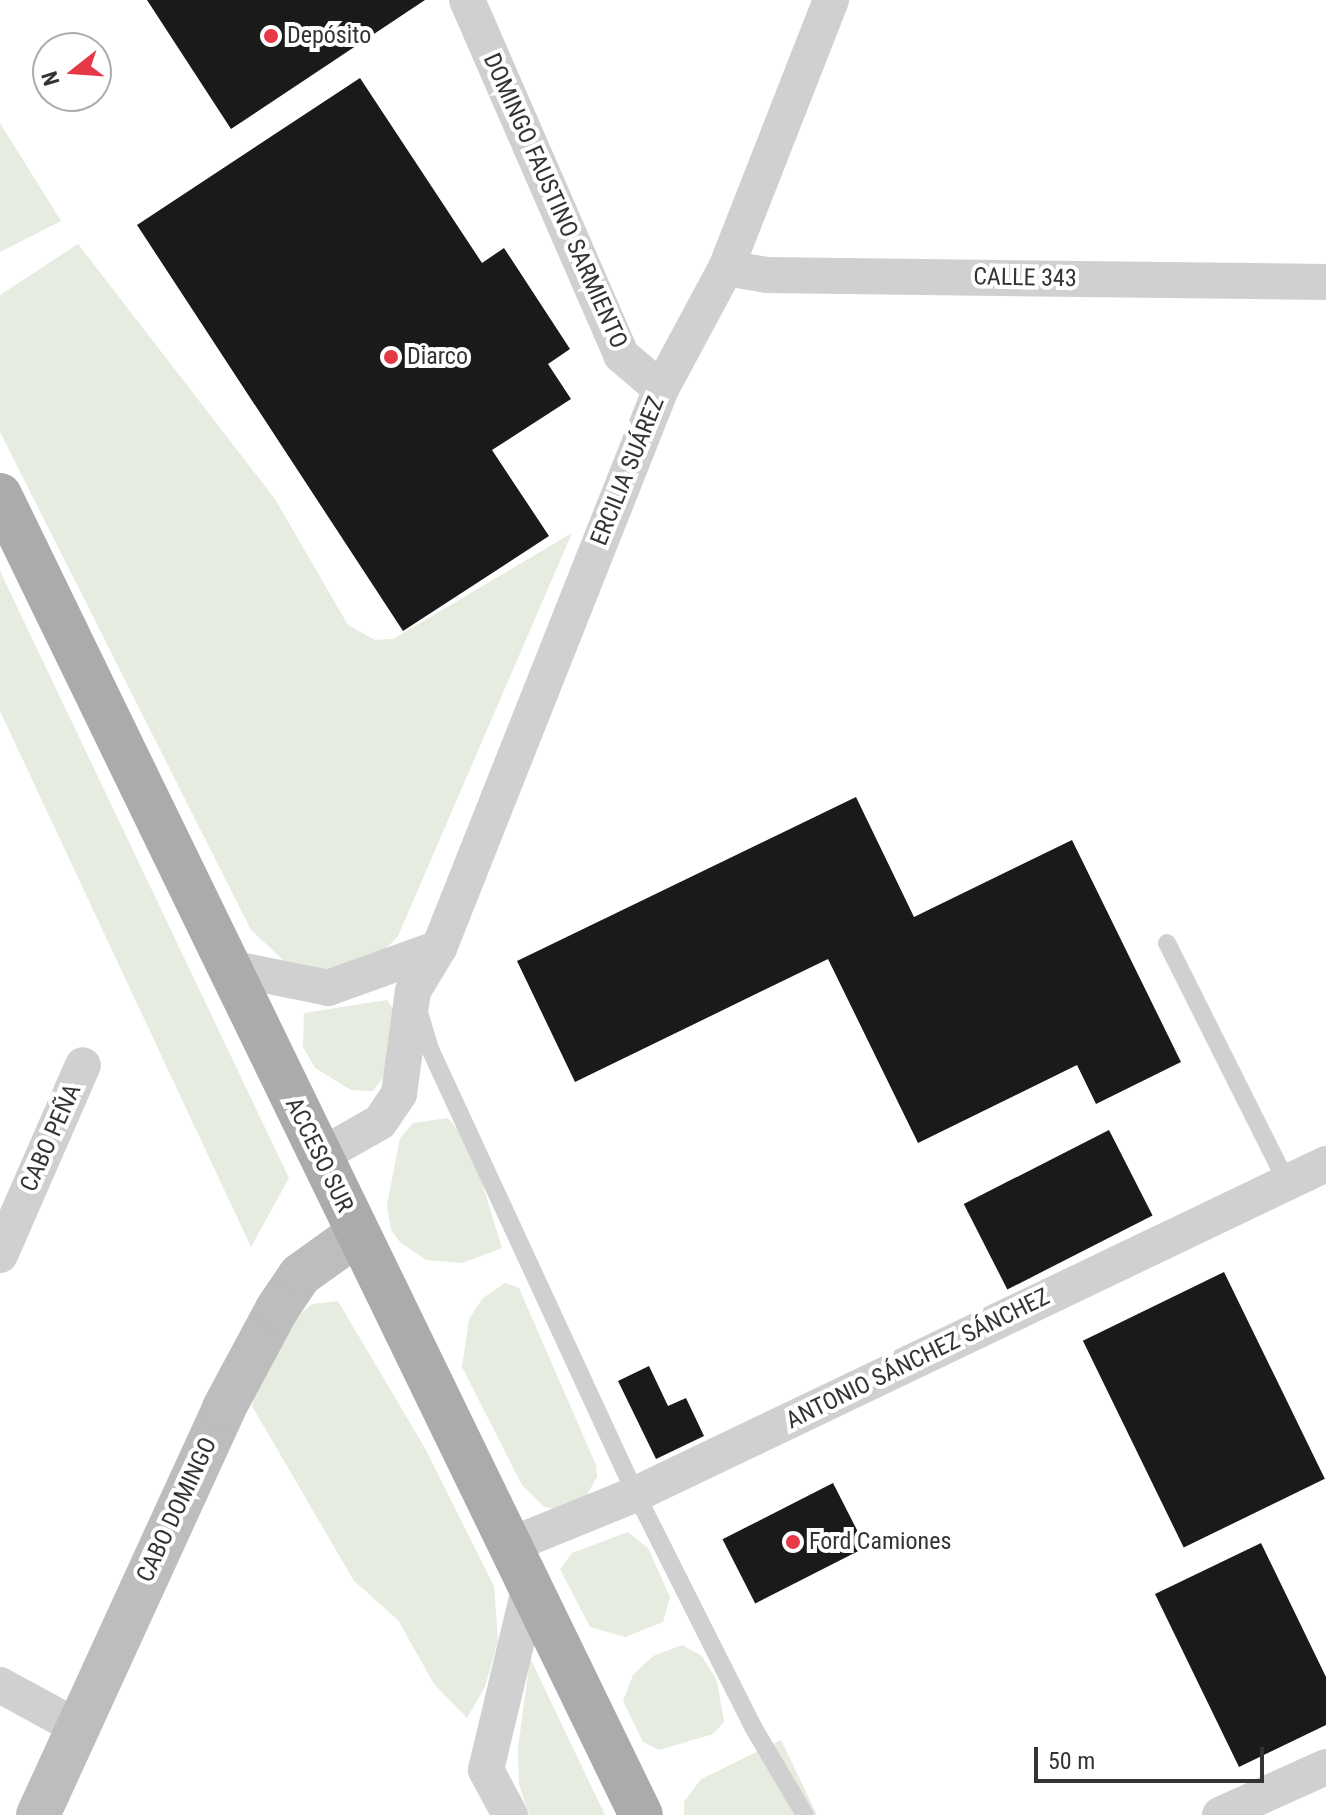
<!DOCTYPE html>
<meta charset="utf-8">
<style>
body{margin:0}
#map{position:relative;width:1326px;height:1815px;overflow:hidden;background:#fff;font-family:"Roboto Condensed",sans-serif}
div>[style]{position:absolute}
.green>*{inset:0;background:#e6ecdf}
.building>*{inset:0;background:#1a1a1a;transform-origin:0 0}
.lane>*{height:18px;margin:-9px;padding:0 9px;transform-origin:9px;border-radius:9px;background:#d0d0d0}
.street>*{height:36px;margin:-18px;padding:0 18px;transform-origin:18px;border-radius:18px;background:#d0d0d0}
.secondary>*{height:44px;margin:-22px;padding:0 22px;transform-origin:22px;border-radius:22px;background:#bdbdbd}
.primary>*{height:44px;margin:-22px;padding:0 22px;transform-origin:22px;border-radius:22px;background:#ababab}
.dots>*{width:22px;height:22px;translate:-50% -50%;box-sizing:border-box;border:4px solid #fff;border-radius:50%}
span{translate:-50% -50%;white-space:nowrap;text-align:center;line-height:1.15;-webkit-text-stroke:8px #fff;paint-order:stroke}
.poi-label{font-size:24px;color:#333}
.left{translate:0 -50%;text-align:left}
.street-label{font-size:24px;color:#333}
.north{position:absolute;left:32px;top:32px;width:80px;height:80px;box-sizing:border-box;background:#fff;border:2px solid #adadad;border-radius:50%;rotate:253deg;font-size:22px;font-weight:700;line-height:32px;text-align:center;color:#333}
.north::after{content:'';display:block;margin:auto;width:28px;height:36px;background:#e63946;clip-path:polygon(50% 0,100% 100%,50% 72%,0 100%)}
.scale{position:absolute;left:1034px;top:1747px;width:230px;height:36px;box-sizing:border-box;border:4px solid #333;border-top:0;padding-left:10px;font-size:24px;line-height:28px;white-space:nowrap;color:#333;-webkit-text-stroke:6px #fff;paint-order:stroke}
</style>
<div id="map">
<div class="green">
<div style="clip-path:polygon(0 123px,61px 221px,0 252px)"></div>
<div style="clip-path:polygon(78px 244px,275px 499px,348px 625px,375px 640px,393px 639px,572px 533px,398px 936px,375px 960px,323px 970px,283px 960px,251px 930px,0 432px,0 295px)"></div>
<div style="clip-path:polygon(0 571px,289px 1178px,251px 1247px,0 711px)"></div>
<div style="clip-path:polygon(387px 1000px,399px 1017px,384px 1076px,373px 1091px,351px 1090px,315px 1068px,303px 1047px,304px 1013px)"></div>
<div style="clip-path:polygon(448px 1118px,471px 1147px,502px 1248px,462px 1263px,426px 1260px,400px 1242px,391px 1230px,387px 1205px,400px 1138px,413px 1123px)"></div>
<div style="clip-path:polygon(505px 1283px,519px 1288px,596px 1465px,597px 1477px,584px 1500px,558px 1509px,544px 1507px,522px 1485px,462px 1367px,469px 1319px,483px 1298px)"></div>
<div style="clip-path:polygon(338px 1301px,426px 1450px,494px 1586px,498px 1641px,485px 1687px,467px 1718px,434px 1684px,398px 1620px,354px 1581px,252px 1406px,259px 1377px,291px 1321px,312px 1304px)"></div>
<div style="clip-path:polygon(628px 1532px,648px 1548px,670px 1597px,663px 1622px,625px 1637px,590px 1627px,560px 1569px,572px 1553px)"></div>
<div style="clip-path:polygon(682px 1645px,702px 1656px,717px 1681px,724px 1722px,713px 1734px,659px 1750px,643px 1742px,623px 1701px,633px 1675px,653px 1656px)"></div>
<div style="clip-path:polygon(530px 1658px,605px 1815px,529px 1815px,519px 1784px,518px 1749px)"></div>
<div style="clip-path:polygon(781px 1740px,817px 1815px,684px 1815px,684px 1802px,701px 1779px)"></div>
</div>
<div class="building">
<div style="clip-path:polygon(147px 0,425px 0,231px 129px)"></div>
<div style="clip-path:polygon(360px 78px,482px 263px,504px 248px,570px 349px,548px 364px,571px 399px,492px 450px,549px 536px,403px 631px,137px 225px)"></div>
<div style="clip-path:polygon(856px 797px,914px 917px,1072px 840px,1181px 1062px,1096px 1104px,1077px 1065px,918px 1143px,828px 959px,575px 1082px,517px 961px)"></div>
<div style="left:1109px;top:1130px;width:96px;height:163px;rotate:63deg"></div>
<div style="left:1224px;top:1272px;width:230px;height:157px;rotate:64deg"></div>
<div style="clip-path:polygon(649px 1366px,668px 1406px,686px 1398px,704px 1436px,656px 1459px,618px 1381px)"></div>
<div style="left:833px;top:1483px;width:72px;height:124px;rotate:63deg"></div>
<div style="clip-path:polygon(1261px 1543px,1326px 1677px,1326px 1725px,1239px 1767px,1155px 1594px)"></div>
</div>
<div class="lane">
<div style="left:1167px;top:943px;width:268px;rotate:63.4deg"></div>
<div style="left:418px;top:1009px;width:42px;rotate:73.3deg"></div>
<div style="left:430px;top:1049px;width:490px;rotate:65.2deg"></div>
<div style="left:636px;top:1494px;width:261px;rotate:63.3deg"></div>
<div style="left:753px;top:1727px;width:102px;rotate:59.4deg"></div>
</div>
<div class="street">
<div style="left:467px;top:0;width:387px;rotate:66.5deg"></div>
<div style="left:621px;top:355px;width:52px;rotate:40.4deg"></div>
<div style="left:726px;top:268px;width:42px;rotate:9.7deg"></div>
<div style="left:767px;top:275px;width:559px;rotate:0.72deg"></div>
<div style="left:230px;top:968px;width:100px;rotate:11.5deg"></div>
<div style="left:328px;top:988px;width:118px;rotate:-19.8deg"></div>
<div style="left:320px;top:1156px;width:69px;rotate:-29.5deg"></div>
<div style="left:380px;top:1122px;width:34px;rotate:-56deg"></div>
<div style="left:399px;top:1094px;width:104px;rotate:-82.3deg"></div>
<div style="left:413px;top:991px;width:50px;rotate:-58.8deg"></div>
<div style="left:439px;top:948px;width:601px;rotate:-68.34deg"></div>
<div style="left:661px;top:389px;width:137px;rotate:-61.8deg"></div>
<div style="left:726px;top:268px;width:288px;rotate:-68.6deg"></div>
<div style="left:0;top:1255px;width:207px;rotate:-66.4deg"></div>
<div style="left:508px;top:1546px;width:138px;rotate:-22.1deg"></div>
<div style="left:636px;top:1494px;width:765px;rotate:-25.56deg"></div>
<div style="left:0;top:1685px;width:88px;rotate:28.6deg"></div>
<div style="left:510px;top:1815px;width:51px;rotate:-118.1deg"></div>
<div style="left:486px;top:1770px;width:186px;rotate:-76.6deg"></div>
<div style="left:1220px;top:1815px;width:116px;rotate:-24.4deg"></div>
</div>
<div class="secondary">
<div style="left:38px;top:1815px;width:447px;rotate:-65.4deg"></div>
<div style="left:224px;top:1408px;width:112px;rotate:-61.8deg"></div>
<div style="left:277px;top:1309px;width:41px;rotate:-55.9deg"></div>
<div style="left:300px;top:1275px;width:70px;rotate:-35.7deg"></div>
</div>
<div class="primary">
<div style="left:0;top:495px;width:1467px;rotate:64.1deg"></div>
</div>
<div class="dots">
<div style="left:271px;top:36px;background:#e63946"></div>
<div style="left:391px;top:357px;background:#e63946"></div>
<div style="left:793px;top:1542px;background:#e63946"></div>
</div>
<div class="poi-label">
<span class="left" style="left:287px;top:36px">Depósito</span>
<span class="left" style="left:407px;top:357px">Diarco</span>
<span class="left" style="left:809px;top:1542px">Ford Camiones</span>
</div>
<div class="street-label">
<span style="left:555px;top:201px;rotate:66deg">DOMINGO FAUSTINO SARMIENTO</span>
<span style="left:1025px;top:278px;rotate:1deg">CALLE 343</span>
<span style="left:628px;top:471px;rotate:-68deg">ERCILIA SUÁREZ</span>
<span style="left:51px;top:1138px;rotate:-66deg">CABO PEÑA</span>
<span style="left:319px;top:1155px;rotate:64deg">ACCESO SUR</span>
<span style="left:918px;top:1359px;rotate:-26deg">ANTONIO SÁNCHEZ SÁNCHEZ</span>
<span style="left:177px;top:1510px;rotate:-65deg">CABO DOMINGO</span>
</div>
<div class="north">N</div>
<div class="scale">50 m</div>
</div>
